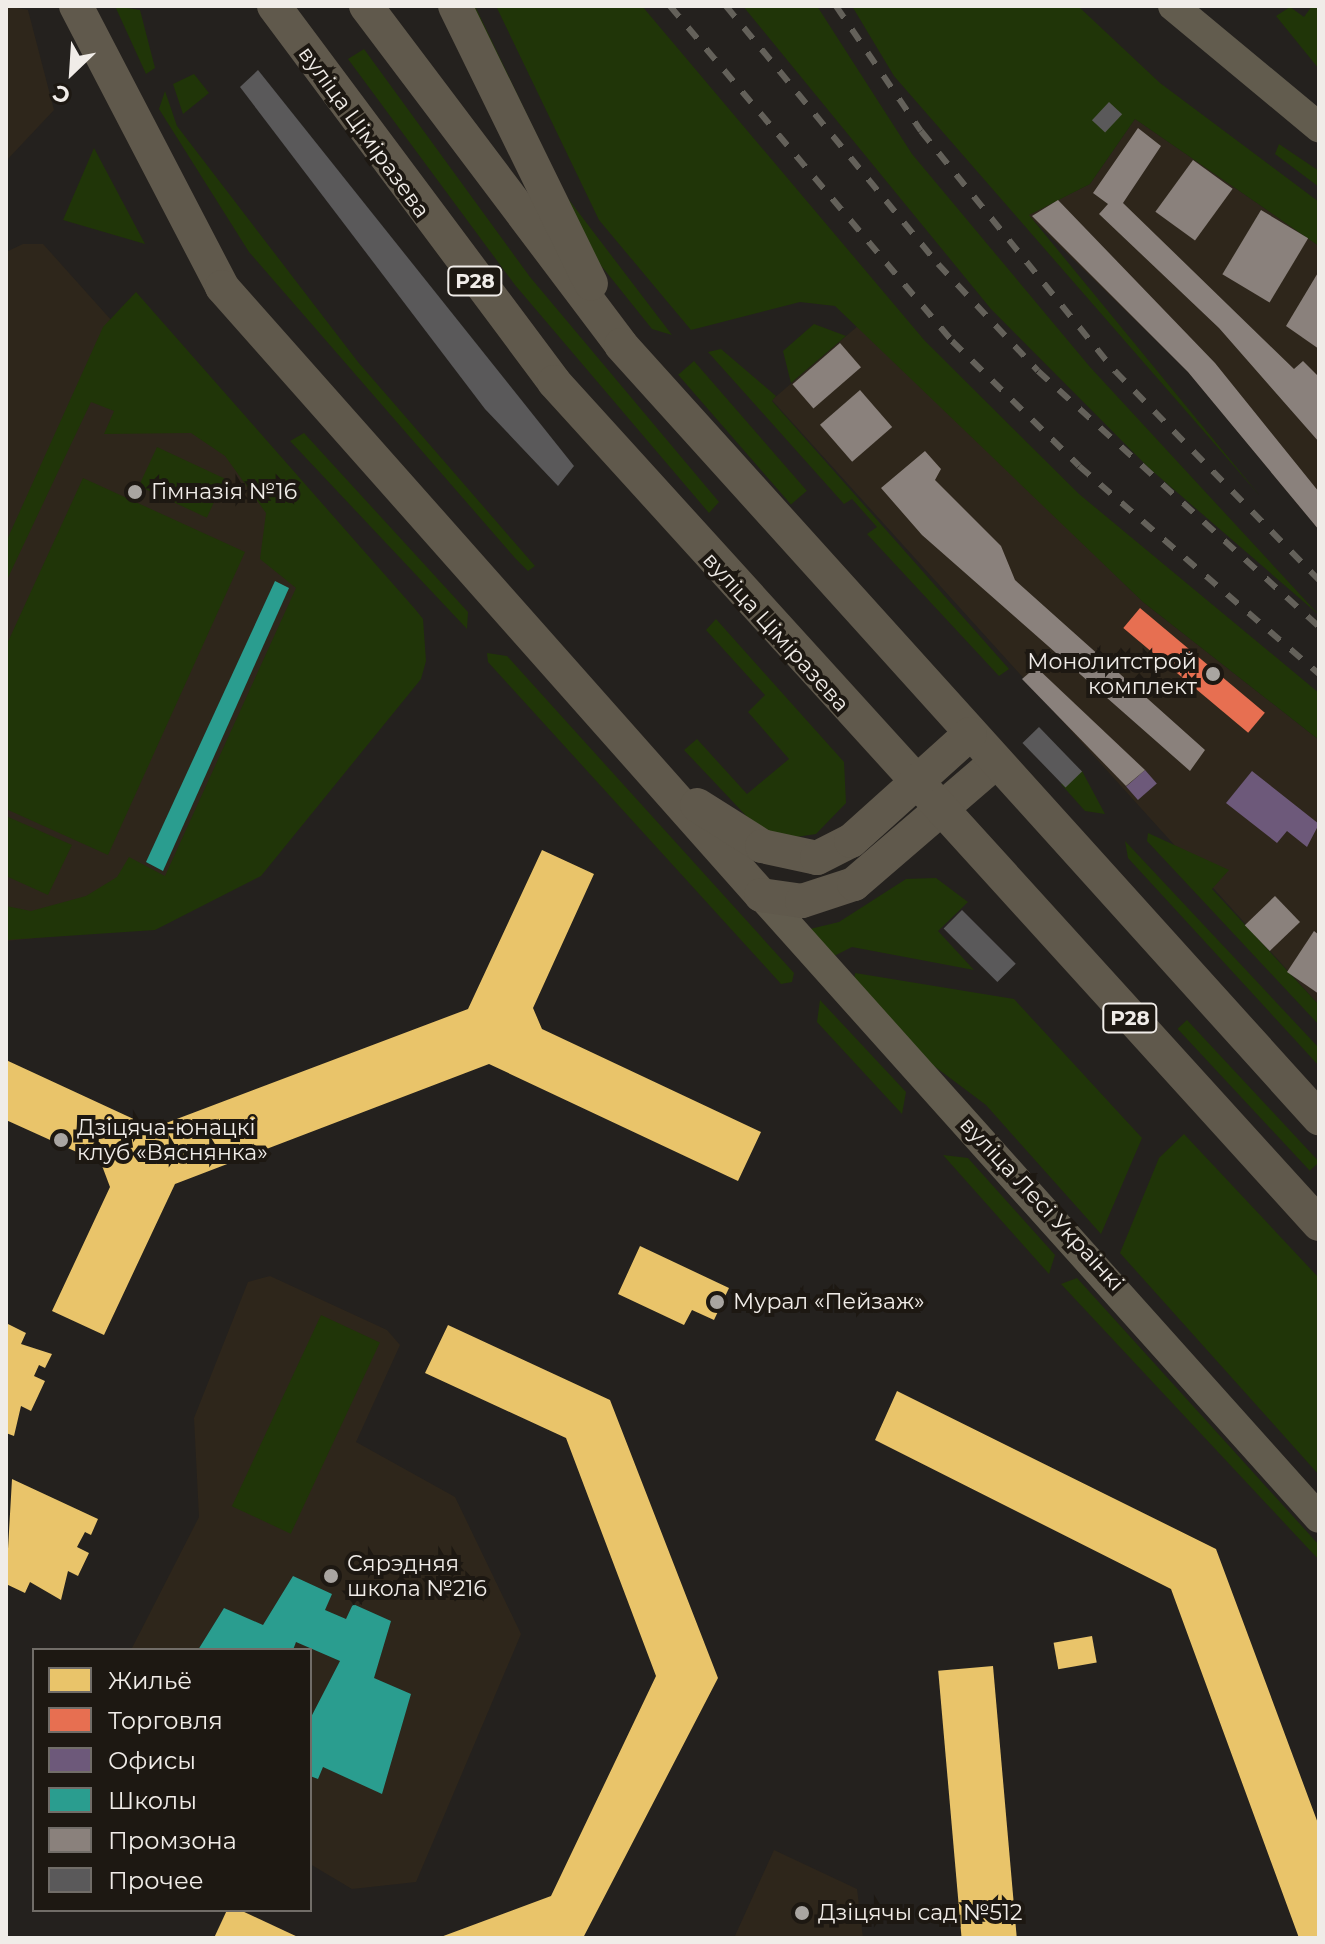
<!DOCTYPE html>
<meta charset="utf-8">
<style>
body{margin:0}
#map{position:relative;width:1325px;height:1944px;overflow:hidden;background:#24211e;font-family:Montserrat,sans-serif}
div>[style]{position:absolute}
.built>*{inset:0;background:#2e261b}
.green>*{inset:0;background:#203508;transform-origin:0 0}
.homes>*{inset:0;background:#e9c46a;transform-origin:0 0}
.shops>*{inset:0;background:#e76f51;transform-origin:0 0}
.offices>*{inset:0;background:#6d597a;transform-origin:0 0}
.schools>*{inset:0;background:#2a9d8f}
.industry>*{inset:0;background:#8a817c;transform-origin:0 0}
.building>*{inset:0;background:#5a595a;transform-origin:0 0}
.secondary>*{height:30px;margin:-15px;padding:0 15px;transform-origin:15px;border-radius:15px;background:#625c4e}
.primary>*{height:34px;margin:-17px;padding:0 17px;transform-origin:17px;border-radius:17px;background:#60594c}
.rail>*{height:6px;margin-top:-3px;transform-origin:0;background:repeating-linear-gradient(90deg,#64615a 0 14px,transparent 0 28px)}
.dots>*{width:22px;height:22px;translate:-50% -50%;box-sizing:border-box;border:4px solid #1d1812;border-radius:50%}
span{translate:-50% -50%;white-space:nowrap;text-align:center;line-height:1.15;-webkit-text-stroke:8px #1d1812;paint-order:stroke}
.shield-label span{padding:2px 6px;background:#1d1812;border:2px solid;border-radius:6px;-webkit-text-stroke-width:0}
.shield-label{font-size:20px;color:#f0ece8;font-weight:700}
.street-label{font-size:22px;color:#f0ece8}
.poi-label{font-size:22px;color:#f0ece8}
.left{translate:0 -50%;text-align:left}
.right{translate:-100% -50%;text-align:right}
.frame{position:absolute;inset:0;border:8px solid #f0ece8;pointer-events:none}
.legend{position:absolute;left:32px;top:1648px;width:280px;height:264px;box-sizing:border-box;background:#1d1812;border:2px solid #716d68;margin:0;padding:10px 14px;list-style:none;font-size:24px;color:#f0ece8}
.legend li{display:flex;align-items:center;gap:16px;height:40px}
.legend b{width:40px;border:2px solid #716d68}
.north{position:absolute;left:32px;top:32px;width:80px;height:80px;-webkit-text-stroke:6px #1d1812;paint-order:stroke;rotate:205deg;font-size:22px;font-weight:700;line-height:32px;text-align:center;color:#f0ece8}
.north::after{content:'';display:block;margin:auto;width:28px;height:36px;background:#f0ece8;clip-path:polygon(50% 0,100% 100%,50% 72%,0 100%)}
</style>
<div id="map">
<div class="built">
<div style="clip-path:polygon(6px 6px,28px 10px,54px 110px,6px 161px)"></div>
<div style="clip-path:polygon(1135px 119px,1319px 246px,1319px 530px,1188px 372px,1028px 215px,1090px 184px)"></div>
<div style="clip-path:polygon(23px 244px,43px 244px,423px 668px,156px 926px,6px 941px,6px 252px)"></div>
<div style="clip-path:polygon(859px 325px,1143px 602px,1319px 740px,1319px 1005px,772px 400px)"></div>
<div style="clip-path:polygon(270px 1276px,387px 1330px,400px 1345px,356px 1442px,455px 1497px,521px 1634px,416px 1882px,352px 1889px,310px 1864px,310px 1650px,131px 1650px,199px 1517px,194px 1418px,248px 1282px)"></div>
<div style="clip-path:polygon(774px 1850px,857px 1889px,863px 1938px,734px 1938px)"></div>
</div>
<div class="green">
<div style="clip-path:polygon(115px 6px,140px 10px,155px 68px,146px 74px)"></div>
<div style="clip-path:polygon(467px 6px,475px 6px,566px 196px,672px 335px,652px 329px,587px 248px)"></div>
<div style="clip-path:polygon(496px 6px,642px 6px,925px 341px,1079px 494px,1319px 693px,1319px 740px,1143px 602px,835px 306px,800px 302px,691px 330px,599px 220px)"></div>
<div style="clip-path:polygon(743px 6px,817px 6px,912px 154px,1090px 367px,1319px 615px,1149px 468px,991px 309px)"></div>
<div style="clip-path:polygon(852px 6px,1078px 6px,1160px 83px,1319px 202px,1319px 246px,1135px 119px,1090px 184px,1029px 215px,1260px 496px,894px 76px)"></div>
<div style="clip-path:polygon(1312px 6px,1319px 6px,1319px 69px,1276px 16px,1290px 7px,1304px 17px)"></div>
<div style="clip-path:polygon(364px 49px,530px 277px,719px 502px,709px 513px,515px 285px,348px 59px)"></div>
<div style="clip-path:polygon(194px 74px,209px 93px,183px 114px,173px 84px)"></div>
<div style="clip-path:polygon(165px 91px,177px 126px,358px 362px,535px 566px,528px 571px,515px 558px,249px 252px,159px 109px)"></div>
<div style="clip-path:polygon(1279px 144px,1319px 171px,1319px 187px,1275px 154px)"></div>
<div style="clip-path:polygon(94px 148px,145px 244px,63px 220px)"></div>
<div style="clip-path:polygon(136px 292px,415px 609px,423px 619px,426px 661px,421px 679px,261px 876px,155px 930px,6px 940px,6px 906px,31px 911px,86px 896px,117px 877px,129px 857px,165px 876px,296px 588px,260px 559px,266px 513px,225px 456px,191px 433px,104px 434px,114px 411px,91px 402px,6px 582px,6px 542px,103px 327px)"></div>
<div style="clip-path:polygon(814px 324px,846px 336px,791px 383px,783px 351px)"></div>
<div style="clip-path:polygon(721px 349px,776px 396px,772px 401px,1009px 669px,999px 676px,867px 534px,877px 527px,852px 499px,844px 504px,708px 352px)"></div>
<div style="left:694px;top:361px;width:172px;height:21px;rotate:49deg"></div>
<div style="clip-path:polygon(304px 433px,468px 612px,467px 629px,290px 441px)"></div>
<div style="left:157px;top:447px;width:75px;height:43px;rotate:25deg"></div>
<div style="clip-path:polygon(83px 478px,245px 552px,108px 855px,6px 809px,6px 646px)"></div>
<div style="clip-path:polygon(716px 619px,844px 762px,846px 803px,816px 834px,783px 839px,752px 822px,684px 750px,697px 739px,747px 794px,789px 759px,748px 712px,765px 695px,706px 630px)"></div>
<div style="clip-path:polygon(487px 653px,507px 656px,794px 973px,792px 982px,781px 984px,488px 662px)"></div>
<div style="clip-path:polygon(1082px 771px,1105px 814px,1085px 811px,1061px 784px)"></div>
<div style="clip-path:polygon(6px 816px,72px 845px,48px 895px,6px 876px)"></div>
<div style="clip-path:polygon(1148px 833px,1229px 870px,1212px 889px,1319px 1005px,1319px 1025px,1147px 841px)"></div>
<div style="clip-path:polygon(1125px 841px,1319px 1048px,1319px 1066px,1128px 858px)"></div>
<div style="clip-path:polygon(936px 878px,968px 902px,938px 931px,974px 970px,852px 947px,832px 957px,806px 930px,839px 922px,906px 879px)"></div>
<div style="clip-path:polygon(855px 973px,1014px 999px,1142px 1138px,1101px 1234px,986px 1105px,934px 1066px,854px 983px)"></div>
<div style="clip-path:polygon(820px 1000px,906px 1092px,902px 1114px,817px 1022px)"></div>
<div style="left:1187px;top:1020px;width:194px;height:13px;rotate:47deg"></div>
<div style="clip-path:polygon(1184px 1134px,1319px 1278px,1319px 1475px,1120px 1253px,1159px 1158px)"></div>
<div style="clip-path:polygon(943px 1155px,968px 1158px,1055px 1255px,1049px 1274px)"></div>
<div style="clip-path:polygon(1077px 1278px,1319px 1545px,1319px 1560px,1061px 1284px)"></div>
<div style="left:321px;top:1315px;width:65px;height:211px;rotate:25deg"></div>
</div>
<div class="homes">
<div style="clip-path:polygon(542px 850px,594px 874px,533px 1008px,542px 1029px,761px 1132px,738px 1181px,489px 1064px,175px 1184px,104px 1335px,52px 1311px,110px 1187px,101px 1163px,6px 1120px,6px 1060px,153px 1128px,468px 1009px)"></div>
<div style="clip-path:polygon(640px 1246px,729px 1288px,714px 1320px,692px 1310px,684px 1325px,618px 1294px)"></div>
<div style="clip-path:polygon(6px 1323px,26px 1333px,21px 1344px,52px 1354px,45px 1368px,39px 1365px,34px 1376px,45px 1381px,31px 1411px,21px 1406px,14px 1436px,6px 1433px)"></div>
<div style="clip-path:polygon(448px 1325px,610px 1400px,718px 1678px,583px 1938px,438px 1938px,551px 1896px,656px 1676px,566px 1438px,425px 1373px)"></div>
<div style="clip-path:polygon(897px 1391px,1216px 1549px,1319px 1826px,1319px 1938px,1299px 1938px,1171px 1589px,875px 1440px)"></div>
<div style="clip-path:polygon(12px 1479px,98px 1519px,91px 1535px,85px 1532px,77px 1547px,89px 1553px,78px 1576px,68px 1571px,61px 1600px,30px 1582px,25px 1593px,6px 1584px)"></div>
<div style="left:1092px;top:1636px;width:27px;height:39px;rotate:80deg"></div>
<div style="left:993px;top:1666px;width:273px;height:55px;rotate:85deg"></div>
<div style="clip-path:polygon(227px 1910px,240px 1910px,300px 1938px,214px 1938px)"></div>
</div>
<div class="shops">
<div style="left:1140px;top:608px;width:163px;height:26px;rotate:40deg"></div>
</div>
<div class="offices">
<div style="left:1145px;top:770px;width:18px;height:25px;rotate:49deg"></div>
<div style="clip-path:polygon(1252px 771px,1319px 824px,1307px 847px,1287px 831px,1277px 843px,1226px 803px)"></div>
</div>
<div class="schools">
<div style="clip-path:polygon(275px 581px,289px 588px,163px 871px,146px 862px)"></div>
<div style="clip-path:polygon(293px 1576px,332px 1594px,325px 1610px,346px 1619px,353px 1604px,391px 1621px,374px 1678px,411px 1694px,382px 1794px,323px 1767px,318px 1779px,310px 1776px,310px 1719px,340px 1661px,296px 1642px,293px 1650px,198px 1650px,224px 1608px,263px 1625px)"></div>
</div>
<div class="industry">
<div style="clip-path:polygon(1138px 128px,1161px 146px,1123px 203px,1294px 369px,1303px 361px,1319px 377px,1319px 442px,1219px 328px,1099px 214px,1108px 204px,1093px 193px)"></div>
<div style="left:1193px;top:160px;width:49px;height:64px;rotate:36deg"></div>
<div style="clip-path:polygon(1058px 200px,1215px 363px,1319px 492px,1319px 530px,1188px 372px,1032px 216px)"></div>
<div style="left:1261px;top:210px;width:55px;height:75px;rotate:31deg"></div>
<div style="clip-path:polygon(1319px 271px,1319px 349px,1286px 326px)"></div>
<div style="left:840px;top:343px;width:32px;height:63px;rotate:49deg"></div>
<div style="left:860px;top:390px;width:49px;height:53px;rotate:49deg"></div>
<div style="clip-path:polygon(925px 451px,941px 469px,935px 480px,1001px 546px,1015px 580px,1205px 750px,1190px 771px,922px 535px,881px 488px)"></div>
<div style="clip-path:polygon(1036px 667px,1145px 770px,1126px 786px,1022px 679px)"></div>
<div style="left:1275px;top:896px;width:36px;height:42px;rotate:46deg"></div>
<div style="clip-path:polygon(1314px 931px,1319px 935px,1319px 994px,1287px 972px)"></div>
</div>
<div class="building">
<div style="clip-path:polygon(258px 70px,574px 466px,558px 486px,485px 409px,240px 87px)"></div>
<div style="left:1109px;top:102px;width:18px;height:25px;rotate:43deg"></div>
<div style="left:1039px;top:727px;width:62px;height:23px;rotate:46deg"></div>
<div style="left:962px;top:910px;width:76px;height:26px;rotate:45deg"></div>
</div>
<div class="secondary">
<div style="left:1173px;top:6px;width:190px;rotate:39.7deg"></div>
<div style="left:761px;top:895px;width:836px;rotate:48.15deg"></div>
</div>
<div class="primary">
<div style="left:76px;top:6px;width:317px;rotate:62.5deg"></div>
<div style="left:222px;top:287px;width:813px;rotate:48.44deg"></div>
<div style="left:761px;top:895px;width:41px;rotate:8.3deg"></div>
<div style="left:802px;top:901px;width:55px;rotate:-18.1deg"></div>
<div style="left:854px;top:884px;width:187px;rotate:-40.7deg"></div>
<div style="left:274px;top:6px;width:469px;rotate:53.3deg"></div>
<div style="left:554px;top:382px;width:1138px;rotate:47.74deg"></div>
<div style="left:366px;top:6px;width:424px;rotate:53deg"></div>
<div style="left:621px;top:345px;width:1042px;rotate:47.92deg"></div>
<div style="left:455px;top:6px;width:309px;rotate:63.9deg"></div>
<div style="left:697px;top:805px;width:77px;rotate:32.2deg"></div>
<div style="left:762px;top:846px;width:56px;rotate:12.3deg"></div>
<div style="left:817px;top:858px;width:38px;rotate:-27deg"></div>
<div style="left:851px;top:841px;width:160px;rotate:-42deg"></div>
</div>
<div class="rail">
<div style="left:670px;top:6px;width:438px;rotate:49.9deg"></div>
<div style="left:952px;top:341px;width:178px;rotate:44.5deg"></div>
<div style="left:1079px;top:466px;width:318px;rotate:40.9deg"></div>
<div style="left:726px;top:6px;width:334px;rotate:50.6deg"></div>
<div style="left:938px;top:264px;width:146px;rotate:46.9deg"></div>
<div style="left:1038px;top:371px;width:380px;rotate:42.3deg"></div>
<div style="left:836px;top:6px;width:151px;rotate:55.8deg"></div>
<div style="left:921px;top:131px;width:309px;rotate:51.1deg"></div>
<div style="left:1115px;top:371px;width:292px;rotate:45.7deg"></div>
</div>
<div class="dots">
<div style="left:135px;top:492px;background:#a9a5a1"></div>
<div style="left:1213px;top:674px;background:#a9a5a1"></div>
<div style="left:61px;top:1140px;background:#a9a5a1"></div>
<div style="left:717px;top:1302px;background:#a9a5a1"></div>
<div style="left:331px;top:1576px;background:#a9a5a1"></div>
<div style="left:802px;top:1913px;background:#a9a5a1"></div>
</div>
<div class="shield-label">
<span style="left:475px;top:281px">Р28</span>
<span style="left:1130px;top:1018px">Р28</span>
</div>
<div class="street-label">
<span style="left:364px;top:132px;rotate:54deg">вуліца Ціміразева</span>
<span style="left:776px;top:632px;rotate:48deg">вуліца Ціміразева</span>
<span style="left:1042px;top:1204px;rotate:47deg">вуліца Лесі Украінкі</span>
</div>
<div class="poi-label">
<span class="left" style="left:151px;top:492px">Гімназія №16</span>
<span class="right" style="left:1197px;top:674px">Монолитстрой<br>комплект</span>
<span class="left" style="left:77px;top:1140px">Дзіцяча-юнацкі<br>клуб «Вяснянка»</span>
<span class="left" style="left:733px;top:1302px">Мурал «Пейзаж»</span>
<span class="left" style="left:347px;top:1576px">Сярэдняя<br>школа №216</span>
<span class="left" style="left:818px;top:1913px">Дзіцячы сад №512</span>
</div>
<div class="frame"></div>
<ul class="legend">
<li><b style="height:22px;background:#e9c46a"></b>Жильё</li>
<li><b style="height:22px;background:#e76f51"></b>Торговля</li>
<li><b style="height:22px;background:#6d597a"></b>Офисы</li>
<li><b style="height:22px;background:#2a9d8f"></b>Школы</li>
<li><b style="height:22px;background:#8a817c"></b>Промзона</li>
<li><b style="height:22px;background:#5a595a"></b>Прочее</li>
</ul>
<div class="north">С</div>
</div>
